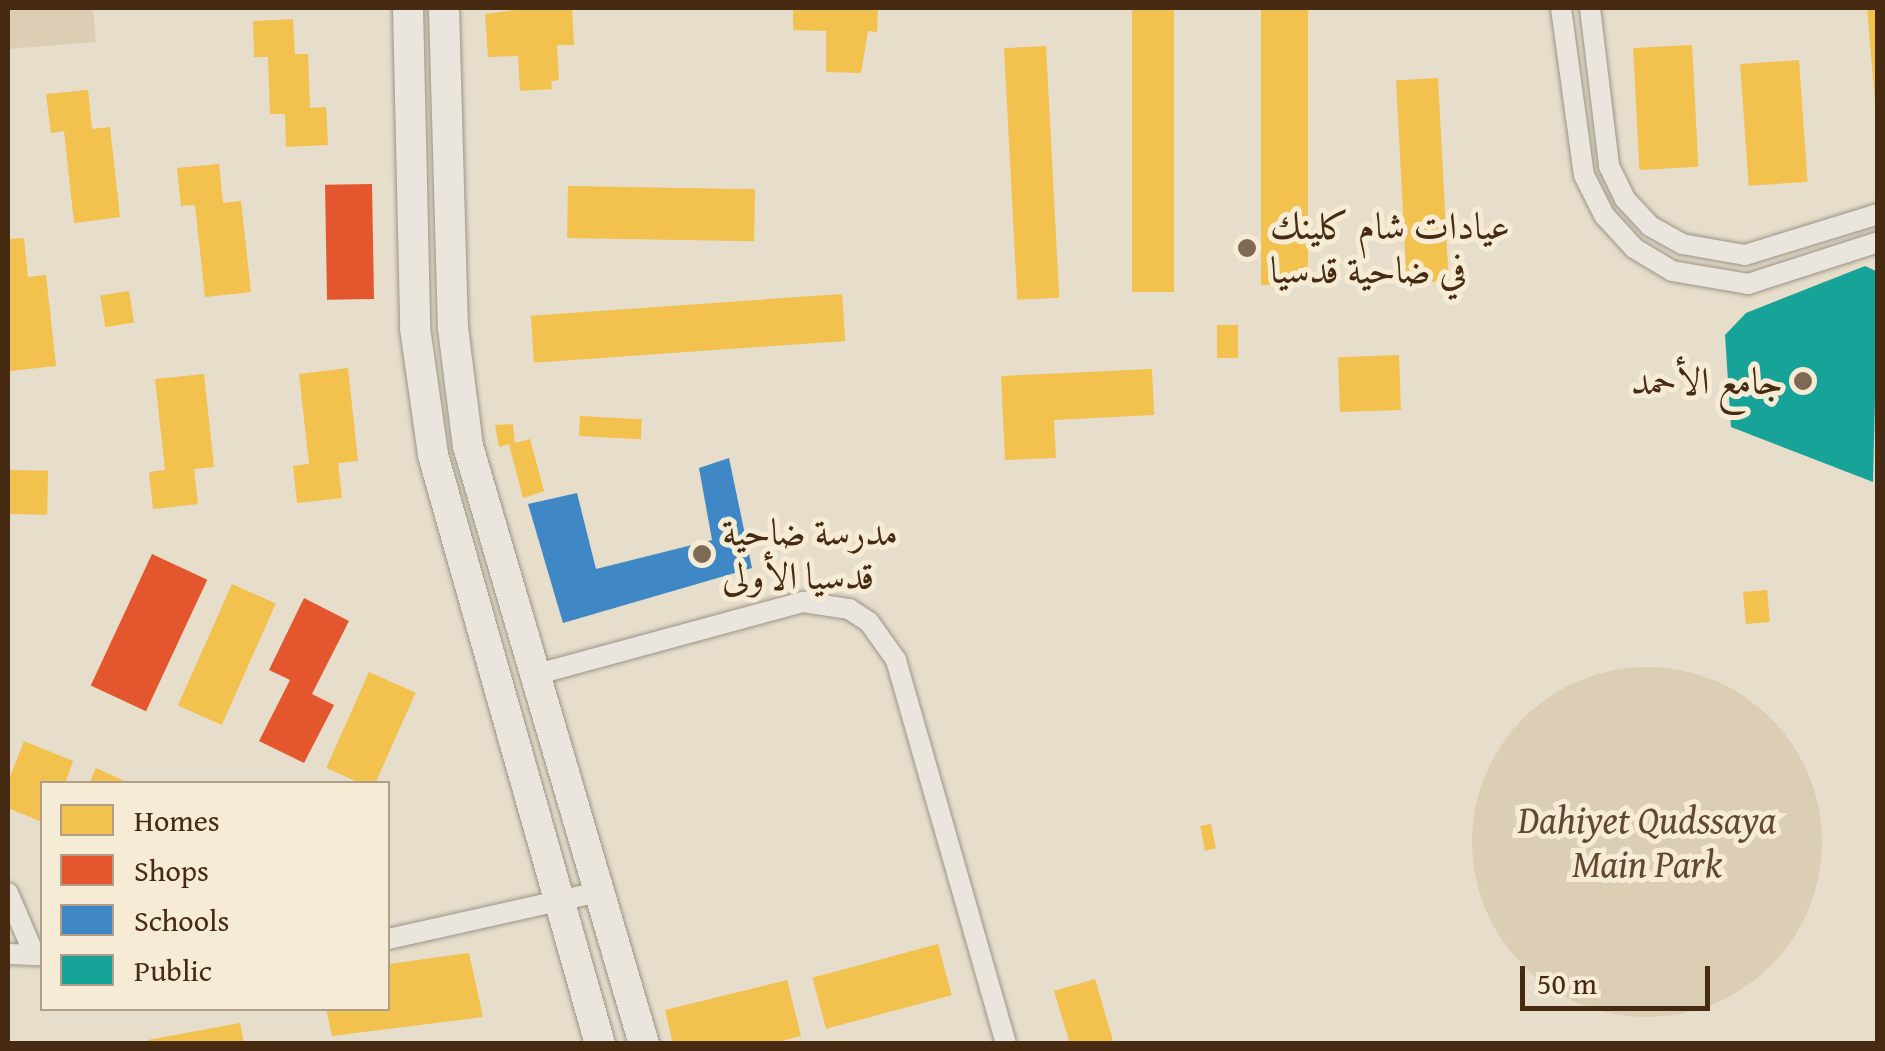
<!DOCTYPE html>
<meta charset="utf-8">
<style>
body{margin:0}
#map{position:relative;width:1885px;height:1051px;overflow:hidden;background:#e6ddcb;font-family:"Gentium Book Plus",Amiri,serif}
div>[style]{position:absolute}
.green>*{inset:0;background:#dcceb4}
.round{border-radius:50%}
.homes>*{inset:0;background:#f2c14e;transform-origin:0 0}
.shops>*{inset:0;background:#e4572e;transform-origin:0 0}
.schools>*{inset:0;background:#3f88c5}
.public>*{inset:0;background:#17a398}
.roads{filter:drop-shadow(0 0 2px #9c9487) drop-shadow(0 0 2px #9c9487)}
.street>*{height:20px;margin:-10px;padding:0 10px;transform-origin:10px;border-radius:10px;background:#ebe6dd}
.secondary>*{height:30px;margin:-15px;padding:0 15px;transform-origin:15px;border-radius:15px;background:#ebe6dd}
.dots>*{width:28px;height:28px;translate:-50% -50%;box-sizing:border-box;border:5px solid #f6ecd6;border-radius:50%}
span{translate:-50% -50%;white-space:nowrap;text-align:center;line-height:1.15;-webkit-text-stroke:10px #f6ecd6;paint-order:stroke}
.poi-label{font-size:38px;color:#462a12}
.left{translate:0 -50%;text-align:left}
.right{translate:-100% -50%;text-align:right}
.park-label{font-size:38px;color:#62482f;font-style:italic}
.frame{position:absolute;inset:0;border:10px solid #462a12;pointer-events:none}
.legend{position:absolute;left:40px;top:781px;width:350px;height:230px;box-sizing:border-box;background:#f6ecd6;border:2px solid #b09e88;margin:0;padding:12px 18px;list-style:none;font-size:30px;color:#462a12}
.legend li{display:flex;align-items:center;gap:20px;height:50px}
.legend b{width:50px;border:2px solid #b09e88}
.scale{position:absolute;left:1520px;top:966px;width:190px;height:45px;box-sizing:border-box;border:5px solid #462a12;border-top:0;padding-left:12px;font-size:30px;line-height:35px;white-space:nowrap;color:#462a12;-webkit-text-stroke:8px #f6ecd6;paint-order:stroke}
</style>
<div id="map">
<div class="green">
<div style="clip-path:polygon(8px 8px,93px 8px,96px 42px,8px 49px)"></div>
<div class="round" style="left:1472px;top:667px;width:350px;height:350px"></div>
</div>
<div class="homes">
<div style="clip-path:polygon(530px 8px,572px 8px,574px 45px,557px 45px,559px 80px,551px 81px,552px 89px,520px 91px,518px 56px,488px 57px,485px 14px)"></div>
<div style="clip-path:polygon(793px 8px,878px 8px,877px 32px,868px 31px,861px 73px,826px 72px,826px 31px,793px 30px)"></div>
<div style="left:1132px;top:8px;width:42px;height:284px"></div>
<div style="left:1261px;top:8px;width:47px;height:277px"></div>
<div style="clip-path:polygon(1867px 8px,1878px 8px,1878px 101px,1875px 101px)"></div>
<div style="clip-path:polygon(293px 19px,295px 54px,308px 54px,310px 108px,326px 107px,328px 145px,286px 147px,285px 114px,270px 114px,268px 57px,254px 57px,253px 21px)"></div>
<div style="left:1692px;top:45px;width:122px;height:59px;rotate:87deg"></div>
<div style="left:1046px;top:46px;width:252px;height:42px;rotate:87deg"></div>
<div style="left:1799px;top:60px;width:122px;height:59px;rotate:86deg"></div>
<div style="left:1438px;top:78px;width:203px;height:42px;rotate:87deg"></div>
<div style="clip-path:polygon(88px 90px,92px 129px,110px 127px,120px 217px,74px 223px,64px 131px,51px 133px,46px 94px)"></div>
<div style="clip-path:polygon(219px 164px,223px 203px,241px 201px,251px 292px,205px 297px,195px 205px,181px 206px,177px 168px)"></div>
<div style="left:568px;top:186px;width:187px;height:52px;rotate:1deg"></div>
<div style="clip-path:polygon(24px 238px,28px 277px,46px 275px,56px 366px,10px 371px,8px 239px)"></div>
<div style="left:129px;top:291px;width:32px;height:29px;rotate:81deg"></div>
<div style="left:842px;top:294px;width:47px;height:312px;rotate:86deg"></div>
<div style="left:1217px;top:325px;width:21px;height:33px"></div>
<div style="left:1399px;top:355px;width:55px;height:61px;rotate:88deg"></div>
<div style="clip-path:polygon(348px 368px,358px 461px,338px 463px,342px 498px,297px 503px,293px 466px,309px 464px,299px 374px)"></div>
<div style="clip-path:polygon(1152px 369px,1154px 415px,1054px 420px,1056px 458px,1005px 460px,1001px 376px)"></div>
<div style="clip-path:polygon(204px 374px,214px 467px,194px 469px,198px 504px,153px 509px,149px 472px,165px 470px,155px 379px)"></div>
<div style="left:580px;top:416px;width:62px;height:20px;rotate:3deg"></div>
<div style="clip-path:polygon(513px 424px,515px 443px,530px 439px,544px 491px,523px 498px,509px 444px,499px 447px,495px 425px)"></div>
<div style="left:8px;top:470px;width:40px;height:44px;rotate:1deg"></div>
<div style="left:232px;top:584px;width:48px;height:133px;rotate:24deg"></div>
<div style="left:1767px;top:590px;width:32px;height:24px;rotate:85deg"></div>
<div style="left:369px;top:672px;width:51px;height:105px;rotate:24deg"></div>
<div style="clip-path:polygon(24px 741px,73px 761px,65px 784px,42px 784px,42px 822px,8px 808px,8px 782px)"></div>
<div style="clip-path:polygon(96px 768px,131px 784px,89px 784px)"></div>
<div style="left:1211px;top:824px;width:25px;height:11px;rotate:79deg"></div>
<div style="left:938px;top:944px;width:53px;height:130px;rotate:75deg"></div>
<div style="clip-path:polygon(469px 953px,483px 1017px,332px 1036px,326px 1008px,388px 1008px,388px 964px)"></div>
<div style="clip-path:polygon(1095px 979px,1114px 1044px,1070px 1044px,1054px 991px)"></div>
<div style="clip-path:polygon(787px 980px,801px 1036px,770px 1044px,673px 1044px,665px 1010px)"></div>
<div style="clip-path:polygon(240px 1023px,244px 1044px,149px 1044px,148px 1040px)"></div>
</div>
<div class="shops">
<div style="left:372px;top:184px;width:115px;height:47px;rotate:89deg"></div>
<div style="left:152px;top:554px;width:61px;height:145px;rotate:25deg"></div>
<div style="clip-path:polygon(304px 598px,349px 621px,312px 694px,334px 705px,304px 763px,259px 741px,290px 680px,269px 670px)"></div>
</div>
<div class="schools">
<div style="clip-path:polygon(729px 458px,752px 568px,563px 623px,528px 504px,577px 493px,596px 569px,712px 540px,699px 468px)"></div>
</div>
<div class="public">
<div style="clip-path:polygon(1865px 266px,1878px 272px,1873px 482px,1731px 427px,1725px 335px,1746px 313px)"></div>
</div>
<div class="roads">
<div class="street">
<div style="left:1561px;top:8px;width:169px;rotate:82.2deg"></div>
<div style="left:1584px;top:175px;width:45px;rotate:63.4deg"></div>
<div style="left:1604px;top:215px;width:45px;rotate:47.7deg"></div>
<div style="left:1634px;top:248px;width:44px;rotate:31.2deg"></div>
<div style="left:1672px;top:271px;width:77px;rotate:9.7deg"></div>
<div style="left:1748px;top:284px;width:137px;rotate:-17.9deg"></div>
<div style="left:1590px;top:8px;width:159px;rotate:83.1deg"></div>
<div style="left:1609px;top:166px;width:37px;rotate:64deg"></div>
<div style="left:1625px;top:199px;width:37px;rotate:47deg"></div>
<div style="left:1650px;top:226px;width:37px;rotate:29deg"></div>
<div style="left:1682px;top:244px;width:64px;rotate:9.9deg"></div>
<div style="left:1745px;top:255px;width:139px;rotate:-17.1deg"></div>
<div style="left:534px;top:675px;width:279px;rotate:-15.2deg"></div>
<div style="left:803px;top:602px;width:47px;rotate:8.7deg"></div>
<div style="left:849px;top:609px;width:24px;rotate:33deg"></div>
<div style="left:869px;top:622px;width:47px;rotate:54.6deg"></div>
<div style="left:896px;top:660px;width:399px;rotate:74deg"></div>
<div style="left:8px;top:893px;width:66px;rotate:66.9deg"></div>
<div style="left:388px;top:939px;width:216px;rotate:-12.6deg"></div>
<div style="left:8px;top:954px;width:34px;rotate:2deg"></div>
</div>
<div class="secondary">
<div style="left:408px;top:8px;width:320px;rotate:88.7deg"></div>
<div style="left:415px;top:328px;width:128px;rotate:81.9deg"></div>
<div style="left:433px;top:455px;width:612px;rotate:74.17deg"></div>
<div style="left:444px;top:8px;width:320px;rotate:88.4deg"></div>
<div style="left:453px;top:328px;width:119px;rotate:82.8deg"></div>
<div style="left:468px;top:446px;width:623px;rotate:73.6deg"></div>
</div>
</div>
<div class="dots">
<div style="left:1247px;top:248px;background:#7e6953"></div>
<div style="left:1803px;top:381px;background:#7e6953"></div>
<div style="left:702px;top:554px;background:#7e6953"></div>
</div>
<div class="poi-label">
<span class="left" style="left:1270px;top:248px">عيادات شام كلينك<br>في ضاحية قدسيا</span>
<span class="right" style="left:1783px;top:381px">جامع الأحمد</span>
<span class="left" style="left:722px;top:554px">مدرسة ضاحية<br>قدسيا الأولى</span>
</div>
<div class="park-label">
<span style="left:1647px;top:842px">Dahiyet Qudssaya<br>Main Park</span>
</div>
<div class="frame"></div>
<ul class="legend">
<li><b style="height:28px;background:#f2c14e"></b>Homes</li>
<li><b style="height:28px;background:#e4572e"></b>Shops</li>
<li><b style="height:28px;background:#3f88c5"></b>Schools</li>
<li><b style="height:28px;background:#17a398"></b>Public</li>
</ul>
<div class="scale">50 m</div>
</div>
